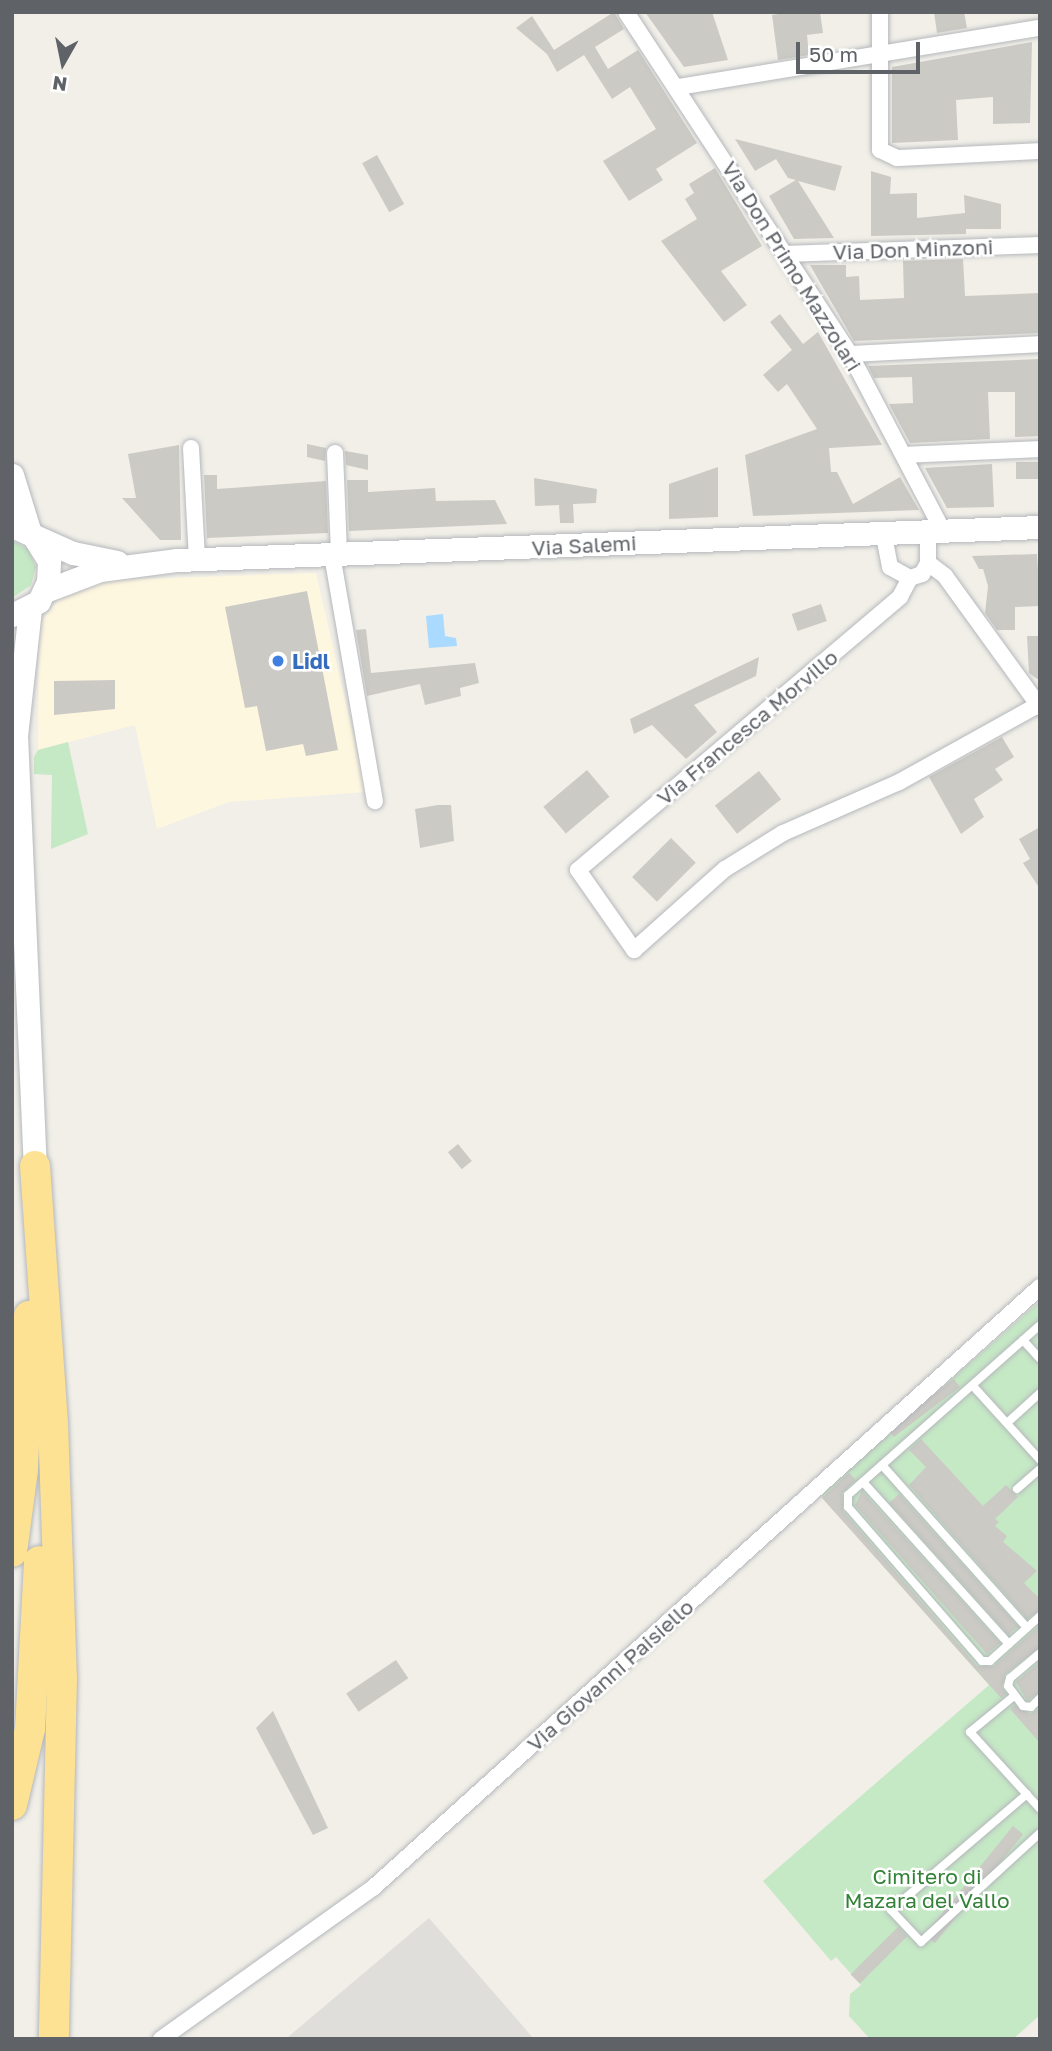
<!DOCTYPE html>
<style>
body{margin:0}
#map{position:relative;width:1052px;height:2051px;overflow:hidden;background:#f1efe8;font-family:"Golos Text",sans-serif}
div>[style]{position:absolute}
.commercial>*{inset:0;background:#fef7e0}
.industrial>*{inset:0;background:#e0deda}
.green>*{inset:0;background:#c5e8c5}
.water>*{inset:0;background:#aadaff}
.building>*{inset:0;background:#cccac5;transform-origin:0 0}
.roads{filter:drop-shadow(0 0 2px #b5b8bc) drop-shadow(0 0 2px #b5b8bc)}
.service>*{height:8px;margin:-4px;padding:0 4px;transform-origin:4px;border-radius:4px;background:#fff}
.minor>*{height:16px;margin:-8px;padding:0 8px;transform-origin:8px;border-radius:8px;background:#fff}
.secondary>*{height:23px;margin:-11.5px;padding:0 11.5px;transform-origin:11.5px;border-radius:11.5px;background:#fff}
.motorway>*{height:30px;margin:-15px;padding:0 15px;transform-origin:15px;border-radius:15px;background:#fde293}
.dots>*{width:19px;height:19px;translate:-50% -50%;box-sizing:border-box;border:4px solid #fff;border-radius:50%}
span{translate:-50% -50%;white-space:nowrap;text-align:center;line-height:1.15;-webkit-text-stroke:5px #fff;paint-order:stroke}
.street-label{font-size:21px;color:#5f6368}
.shop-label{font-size:21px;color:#366cbe;font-weight:700}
.left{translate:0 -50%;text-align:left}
.park-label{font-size:21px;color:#348238}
.frame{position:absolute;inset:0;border:14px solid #5f6368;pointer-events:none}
.north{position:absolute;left:28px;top:28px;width:70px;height:70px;-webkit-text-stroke:5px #fff;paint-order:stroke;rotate:189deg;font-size:19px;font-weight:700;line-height:28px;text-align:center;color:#5f6368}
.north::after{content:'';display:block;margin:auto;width:24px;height:32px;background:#5f6368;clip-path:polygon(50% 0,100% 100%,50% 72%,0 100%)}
.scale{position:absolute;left:796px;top:42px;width:124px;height:32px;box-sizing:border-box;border:4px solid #5f6368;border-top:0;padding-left:9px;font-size:21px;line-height:24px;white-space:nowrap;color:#5f6368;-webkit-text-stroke:5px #fff;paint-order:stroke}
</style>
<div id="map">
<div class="commercial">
<div style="clip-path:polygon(316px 573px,366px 792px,229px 802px,157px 829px,135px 725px,38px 750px,39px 632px,43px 618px,60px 597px,86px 583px,109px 580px)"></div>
</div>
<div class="industrial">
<div style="clip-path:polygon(429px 1918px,534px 2039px,288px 2037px)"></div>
</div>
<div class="green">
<div style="clip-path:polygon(12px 540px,28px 549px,36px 567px,31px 585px,12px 598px)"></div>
<div style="clip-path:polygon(68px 742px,88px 834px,51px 849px,52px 775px,34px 774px,34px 757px,38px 750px)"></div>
<div style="clip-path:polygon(1040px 1301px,1040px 2015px,1013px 2039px,870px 2039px,849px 2016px,850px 1994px,861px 1985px,836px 1957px,831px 1961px,763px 1881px,989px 1685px,820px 1495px)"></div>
</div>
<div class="water">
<div style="clip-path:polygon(443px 614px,445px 636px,456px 638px,457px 646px,429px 648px,426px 616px)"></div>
</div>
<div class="building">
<div style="clip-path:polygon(614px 12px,624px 29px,595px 47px,608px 69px,638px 50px,697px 143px,656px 169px,663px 180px,629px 201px,603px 161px,656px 129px,630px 87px,612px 99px,584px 55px,557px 72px,547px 54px,516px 28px,532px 16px,554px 50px)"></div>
<div style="clip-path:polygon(645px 12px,712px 12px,728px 60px,684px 67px)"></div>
<div style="clip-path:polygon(792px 12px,820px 12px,823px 33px,807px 35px,809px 55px,778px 60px,772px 15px)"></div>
<div style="clip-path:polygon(934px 12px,964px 12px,967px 28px,937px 33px)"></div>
<div style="clip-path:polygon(1032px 42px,1030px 123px,993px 124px,993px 97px,956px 100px,958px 140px,892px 143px,892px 67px)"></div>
<div style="clip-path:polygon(735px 139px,842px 166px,835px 191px,798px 181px,834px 238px,794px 239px,769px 196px,796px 180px,788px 178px,776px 159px,755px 171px)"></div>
<div style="left:377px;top:155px;width:56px;height:17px;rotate:61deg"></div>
<div style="clip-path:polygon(715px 168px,762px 246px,721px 271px,747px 305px,724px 322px,661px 241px,697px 219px,685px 199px,694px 193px,689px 184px)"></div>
<div style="clip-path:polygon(871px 171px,891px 177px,890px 194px,917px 193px,917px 218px,965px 213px,964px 195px,1001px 204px,1001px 229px,966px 229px,966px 234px,871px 236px)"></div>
<div style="clip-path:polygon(963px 259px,965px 296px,1040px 293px,1040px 333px,854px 341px,810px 265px,846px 265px,846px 277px,859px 276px,860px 300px,904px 298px,903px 261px)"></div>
<div style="clip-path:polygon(780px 314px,803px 344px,818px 332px,882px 445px,829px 448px,831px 472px,837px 472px,853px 504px,900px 477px,919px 510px,753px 516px,745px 455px,817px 429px,787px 384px,778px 392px,763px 375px,792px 350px,770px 322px)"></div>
<div style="clip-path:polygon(1040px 359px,1040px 436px,1015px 437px,1015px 392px,988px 392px,990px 439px,910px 443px,889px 404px,913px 403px,912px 377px,874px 378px,868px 366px)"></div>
<div style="clip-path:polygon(307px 444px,326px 448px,325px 461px,307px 457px)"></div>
<div style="clip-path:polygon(179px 445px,181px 540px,160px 540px,122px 498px,136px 498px,128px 454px)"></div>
<div style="clip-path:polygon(345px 451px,368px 455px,368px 470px,346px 465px)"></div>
<div style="left:1040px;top:462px;width:17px;height:24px;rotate:90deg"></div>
<div style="clip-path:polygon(992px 464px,994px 507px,947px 508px,925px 468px)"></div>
<div style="clip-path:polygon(718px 467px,718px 517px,669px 519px,669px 484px)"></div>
<div style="clip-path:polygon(204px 475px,217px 475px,217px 489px,326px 481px,328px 533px,207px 538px)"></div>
<div style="clip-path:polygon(534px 478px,597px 489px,596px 503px,573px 504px,574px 523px,560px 523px,559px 505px,535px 506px)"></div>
<div style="clip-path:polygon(347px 480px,368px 480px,368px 492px,435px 488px,436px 501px,495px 500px,507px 524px,349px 531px)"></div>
<div style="clip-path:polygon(1037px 554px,1040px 606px,1015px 607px,1015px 630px,997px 630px,985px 613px,988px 586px,983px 569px,979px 569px,972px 556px)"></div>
<div style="clip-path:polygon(307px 591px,338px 750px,306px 756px,303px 744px,266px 751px,257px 706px,245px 708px,225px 607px)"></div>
<div style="left:821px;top:604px;width:18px;height:31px;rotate:71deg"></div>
<div style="clip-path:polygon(366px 629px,371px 673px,475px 663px,479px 683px,460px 688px,461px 696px,425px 705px,420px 684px,367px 696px,356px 630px)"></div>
<div style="clip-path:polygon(1027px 636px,1040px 636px,1040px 681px,1029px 673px)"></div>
<div style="clip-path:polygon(759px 657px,756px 676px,694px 705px,717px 732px,686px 759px,652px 725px,634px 734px,630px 719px)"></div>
<div style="clip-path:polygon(115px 680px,115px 709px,54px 715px,54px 681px)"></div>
<div style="clip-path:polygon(1002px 737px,1014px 757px,995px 769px,1003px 780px,974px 799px,984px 817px,961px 834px,929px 777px)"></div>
<div style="left:587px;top:770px;width:35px;height:57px;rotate:50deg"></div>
<div style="left:759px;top:771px;width:36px;height:56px;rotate:52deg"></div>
<div style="clip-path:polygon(438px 805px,451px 805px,454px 841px,420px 848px,415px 809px)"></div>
<div style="clip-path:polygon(1040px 827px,1040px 889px,1023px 863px,1030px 859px,1019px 839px)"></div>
<div style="left:671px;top:838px;width:35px;height:55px;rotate:45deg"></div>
<div style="left:458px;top:1144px;width:22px;height:13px;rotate:51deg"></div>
<div style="left:954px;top:1379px;width:10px;height:83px;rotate:53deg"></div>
<div style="clip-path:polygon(921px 1439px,983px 1506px,1006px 1485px,1018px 1497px,995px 1519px,999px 1522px,995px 1526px,1007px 1536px,1003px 1542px,1037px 1571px,1024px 1583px,1040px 1599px,1040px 1610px,1027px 1619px,909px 1485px,926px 1467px,909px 1450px)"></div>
<div style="clip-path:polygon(849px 1473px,856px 1480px,842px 1493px,843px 1511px,977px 1666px,994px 1666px,1040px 1625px,1040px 1647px,1005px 1674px,1002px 1687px,1006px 1694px,1001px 1698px,822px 1498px)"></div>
<div style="clip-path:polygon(862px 1491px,1000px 1643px,987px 1654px,855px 1505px)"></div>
<div style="left:899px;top:1494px;width:178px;height:13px;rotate:48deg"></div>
<div style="left:396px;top:1660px;width:22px;height:60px;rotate:56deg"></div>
<div style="clip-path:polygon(1040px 1662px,1040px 1692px,1027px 1700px,1016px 1682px)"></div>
<div style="clip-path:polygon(1014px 1705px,1030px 1714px,1040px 1708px,1040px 1743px,1010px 1709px)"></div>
<div style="clip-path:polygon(273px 1711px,328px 1828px,313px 1835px,256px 1728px)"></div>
<div style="left:1013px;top:1826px;width:13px;height:140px;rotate:39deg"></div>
<div style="left:898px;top:1927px;width:13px;height:67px;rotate:45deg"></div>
</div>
<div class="roads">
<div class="service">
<div style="left:1040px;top:1325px;width:256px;rotate:138.5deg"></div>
<div style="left:848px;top:1495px;width:12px;rotate:90deg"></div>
<div style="left:848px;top:1507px;width:204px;rotate:49deg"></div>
<div style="left:982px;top:1661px;width:8px"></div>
<div style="left:990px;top:1661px;width:67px;rotate:-42deg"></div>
<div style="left:1023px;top:1340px;width:25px;rotate:48deg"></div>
<div style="left:973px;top:1386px;width:100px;rotate:47.8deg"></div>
<div style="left:1007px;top:1423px;width:45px;rotate:-42.3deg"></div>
<div style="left:882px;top:1465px;width:218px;rotate:48.3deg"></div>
<div style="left:863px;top:1482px;width:218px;rotate:48deg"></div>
<div style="left:1017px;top:1489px;width:30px;rotate:-41deg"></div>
<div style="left:1040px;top:1653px;width:39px;rotate:140deg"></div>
<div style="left:1010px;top:1678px;width:8px;rotate:104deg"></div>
<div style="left:1008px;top:1686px;width:25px;rotate:53deg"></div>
<div style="left:1023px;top:1706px;width:8px;rotate:7deg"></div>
<div style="left:1031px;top:1707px;width:13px;rotate:-45deg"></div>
<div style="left:1014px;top:1696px;width:57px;rotate:140.7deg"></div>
<div style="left:970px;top:1732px;width:104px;rotate:47.7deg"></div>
<div style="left:1027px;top:1794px;width:179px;rotate:139.5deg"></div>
<div style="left:891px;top:1910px;width:44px;rotate:46.8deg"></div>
<div style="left:921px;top:1942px;width:161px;rotate:-42.5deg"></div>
</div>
<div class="minor">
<div style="left:626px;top:12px;width:409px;rotate:56.8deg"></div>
<div style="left:850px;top:354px;width:198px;rotate:62.3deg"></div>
<div style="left:880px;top:12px;width:138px;rotate:90deg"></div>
<div style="left:880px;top:150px;width:19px;rotate:25deg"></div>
<div style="left:897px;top:158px;width:143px;rotate:-2.8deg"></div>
<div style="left:678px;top:87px;width:367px;rotate:-9.3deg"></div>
<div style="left:785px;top:254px;width:255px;rotate:-2deg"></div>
<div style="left:850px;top:354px;width:190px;rotate:-3deg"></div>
<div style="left:191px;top:448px;width:111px;rotate:86.9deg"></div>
<div style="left:335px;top:453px;width:101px;rotate:87.7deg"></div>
<div style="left:904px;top:455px;width:136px;rotate:-2.5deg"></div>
<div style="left:883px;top:531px;width:37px;rotate:79deg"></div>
<div style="left:890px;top:567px;width:23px;rotate:29deg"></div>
<div style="left:910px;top:578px;width:13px;rotate:-18deg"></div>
<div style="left:922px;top:574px;width:13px;rotate:-61deg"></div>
<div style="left:928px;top:563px;width:34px;rotate:-90deg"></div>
<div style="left:332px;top:555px;width:250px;rotate:80.1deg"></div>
<div style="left:928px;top:563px;width:21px;rotate:37deg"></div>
<div style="left:945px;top:576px;width:162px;rotate:54.1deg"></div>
<div style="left:910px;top:578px;width:21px;rotate:118deg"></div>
<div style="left:900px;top:597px;width:422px;rotate:139.7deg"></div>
<div style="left:578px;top:870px;width:98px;rotate:55deg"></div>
<div style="left:634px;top:950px;width:122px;rotate:-41.7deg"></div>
<div style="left:725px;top:869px;width:68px;rotate:-31.8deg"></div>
<div style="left:783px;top:833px;width:127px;rotate:-23.7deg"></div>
<div style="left:899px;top:782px;width:161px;rotate:-29deg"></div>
<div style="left:161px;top:2039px;width:262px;rotate:-35.5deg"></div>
<div style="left:374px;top:1887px;width:896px;rotate:-42.02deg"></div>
</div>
<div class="secondary">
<div style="left:12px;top:475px;width:61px;rotate:72.8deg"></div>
<div style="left:12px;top:526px;width:67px;rotate:23.9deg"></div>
<div style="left:73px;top:553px;width:45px;rotate:11.6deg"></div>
<div style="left:45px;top:591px;width:59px;rotate:-20.9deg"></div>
<div style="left:100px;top:570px;width:78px;rotate:-7.4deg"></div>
<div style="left:177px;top:560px;width:864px;rotate:-2.19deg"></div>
<div style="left:30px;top:609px;width:127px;rotate:96.3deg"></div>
<div style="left:16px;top:735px;width:431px;rotate:87.5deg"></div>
<div style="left:12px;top:615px;width:30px;rotate:-27deg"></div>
<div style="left:39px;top:601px;width:21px;rotate:-65deg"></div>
<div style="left:48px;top:582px;width:21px;rotate:-87deg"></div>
<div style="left:49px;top:561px;width:31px;rotate:-122deg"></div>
</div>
<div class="motorway">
<div style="left:35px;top:1166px;width:258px;rotate:86deg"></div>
<div style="left:53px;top:1423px;width:255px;rotate:88deg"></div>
<div style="left:62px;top:1678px;width:361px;rotate:91.3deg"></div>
<div style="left:12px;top:1552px;width:83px;rotate:-82.4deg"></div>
<div style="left:23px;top:1470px;width:154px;rotate:-87.8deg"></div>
<div style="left:12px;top:1805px;width:78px;rotate:-76.7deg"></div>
<div style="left:30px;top:1729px;width:168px;rotate:-86.9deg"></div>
</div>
</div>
<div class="dots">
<div style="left:278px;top:661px;background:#3f7fe0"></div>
</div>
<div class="street-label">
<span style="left:913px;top:249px;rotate:-2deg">Via Don Minzoni</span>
<span style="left:792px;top:266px;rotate:58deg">Via Don Primo Mazzolari</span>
<span style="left:584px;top:545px;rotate:-3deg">Via Salemi</span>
<span style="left:747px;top:727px;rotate:-40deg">Via Francesca Morvillo</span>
<span style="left:610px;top:1675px;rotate:-42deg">Via Giovanni Paisiello</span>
</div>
<div class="shop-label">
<span class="left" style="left:292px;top:661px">Lidl</span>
</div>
<div class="park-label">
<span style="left:927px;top:1888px">Cimitero di<br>Mazara del Vallo</span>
</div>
<div class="frame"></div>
<div class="north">N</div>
<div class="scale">50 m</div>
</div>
